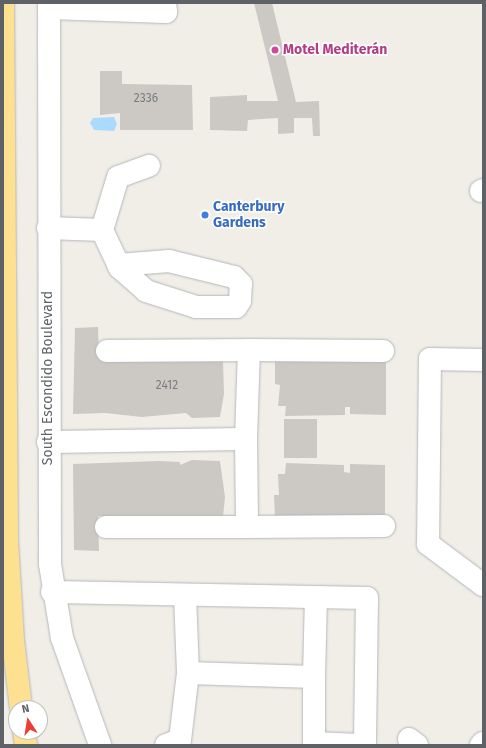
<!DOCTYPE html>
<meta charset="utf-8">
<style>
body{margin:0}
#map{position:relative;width:486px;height:748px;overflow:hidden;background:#f0eee7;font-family:"Fira Sans",sans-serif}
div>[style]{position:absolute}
.water>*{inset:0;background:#a9dbff}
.building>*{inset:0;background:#ccc9c4;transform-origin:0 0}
.roads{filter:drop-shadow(0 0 1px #b4b7bb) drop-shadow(0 0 1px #b4b7bb)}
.minor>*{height:22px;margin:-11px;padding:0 11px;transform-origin:11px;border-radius:11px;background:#fff}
.highway>*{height:22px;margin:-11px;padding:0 11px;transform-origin:11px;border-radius:11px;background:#fee091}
.dots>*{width:11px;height:11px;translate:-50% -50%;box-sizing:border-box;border:2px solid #fff;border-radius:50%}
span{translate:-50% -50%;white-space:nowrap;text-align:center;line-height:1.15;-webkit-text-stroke:3px #fff;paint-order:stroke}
.number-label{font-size:12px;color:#7a7c7e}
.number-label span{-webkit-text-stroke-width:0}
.hotel-label{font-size:14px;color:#b23c85;font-weight:700}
.left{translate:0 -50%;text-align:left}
.shop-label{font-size:14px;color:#366cbe;font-weight:700}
.street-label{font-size:14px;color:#5e6267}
.frame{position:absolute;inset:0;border:4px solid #5e6267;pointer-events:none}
.north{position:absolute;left:8px;top:700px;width:40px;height:40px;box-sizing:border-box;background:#fff;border:1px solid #bfc0c2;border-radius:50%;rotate:348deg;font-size:11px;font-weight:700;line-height:16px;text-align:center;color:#5e6267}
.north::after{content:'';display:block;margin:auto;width:14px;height:18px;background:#eb3d33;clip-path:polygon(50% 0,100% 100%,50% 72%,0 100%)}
</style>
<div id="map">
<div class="water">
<div style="clip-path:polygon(114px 117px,117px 124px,114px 131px,94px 130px,90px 123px,93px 118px)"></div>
</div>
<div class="building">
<div style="clip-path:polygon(254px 3px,272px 3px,296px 102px,319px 101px,320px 136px,313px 136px,312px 118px,294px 118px,294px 133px,278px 134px,278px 118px,248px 120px,247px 131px,210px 130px,210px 97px,247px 95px,247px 101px,278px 101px)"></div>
<div style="clip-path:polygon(100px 71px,122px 71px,122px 84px,192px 85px,193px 130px,120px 130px,120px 113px,100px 115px)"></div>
<div style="clip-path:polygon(98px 327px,99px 360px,223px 361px,224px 394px,220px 417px,192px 418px,186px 413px,142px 417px,105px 413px,73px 414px,75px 328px)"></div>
<div style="clip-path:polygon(275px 360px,386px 361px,386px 415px,350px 414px,350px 407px,345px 407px,345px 415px,285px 416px,286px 406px,278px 406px,280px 385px,275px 384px)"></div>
<div style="left:284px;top:419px;width:33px;height:39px"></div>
<div style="clip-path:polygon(192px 460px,220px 461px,225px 497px,223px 517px,98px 516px,99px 551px,74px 550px,73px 464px,159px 461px,180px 462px,180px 465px)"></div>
<div style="clip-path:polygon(286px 463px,344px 465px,344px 472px,350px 473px,350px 464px,385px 465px,385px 519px,275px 518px,274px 495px,279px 495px,278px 474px,285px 474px)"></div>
</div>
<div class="roads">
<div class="minor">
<div style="left:49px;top:3px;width:561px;rotate:89.9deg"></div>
<div style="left:50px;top:564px;width:75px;rotate:80.8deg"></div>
<div style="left:62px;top:638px;width:114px;rotate:70.4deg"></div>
<div style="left:49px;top:8px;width:117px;rotate:2deg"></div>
<div style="left:166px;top:12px;width:9px;rotate:-96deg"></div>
<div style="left:481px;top:191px;width:2px;rotate:-27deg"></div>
<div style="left:48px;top:228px;width:54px;rotate:2.1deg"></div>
<div style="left:102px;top:230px;width:42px;rotate:64.7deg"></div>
<div style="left:120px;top:268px;width:35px;rotate:41deg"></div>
<div style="left:146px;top:291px;width:52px;rotate:17.7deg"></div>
<div style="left:196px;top:307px;width:40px"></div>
<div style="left:236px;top:307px;width:7px;rotate:-56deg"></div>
<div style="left:240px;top:301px;width:17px;rotate:-87deg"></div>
<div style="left:241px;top:284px;width:10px;rotate:-135deg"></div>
<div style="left:234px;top:277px;width:67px;rotate:-166.2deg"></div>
<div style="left:169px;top:261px;width:51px;rotate:175.5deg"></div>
<div style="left:102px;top:230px;width:55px;rotate:-73.2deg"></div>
<div style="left:118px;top:177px;width:33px;rotate:-20deg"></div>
<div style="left:249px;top:350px;width:134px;rotate:0.4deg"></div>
<div style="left:483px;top:360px;width:53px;rotate:-178.9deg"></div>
<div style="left:430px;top:359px;width:185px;rotate:90.6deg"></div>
<div style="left:428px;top:544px;width:69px;rotate:36.7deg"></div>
<div style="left:246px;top:439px;width:88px;rotate:89.3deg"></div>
<div style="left:247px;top:527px;width:137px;rotate:-0.4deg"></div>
<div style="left:48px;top:442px;width:198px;rotate:-0.9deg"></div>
<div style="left:246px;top:439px;width:89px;rotate:-88.1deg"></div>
<div style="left:249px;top:350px;width:142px;rotate:179.6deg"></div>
<div style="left:106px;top:527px;width:141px"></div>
<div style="left:52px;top:592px;width:315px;rotate:1.1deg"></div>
<div style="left:367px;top:598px;width:147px;rotate:90.8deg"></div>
<div style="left:185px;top:595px;width:78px;rotate:87.8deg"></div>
<div style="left:314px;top:677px;width:80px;rotate:-88.6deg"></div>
<div style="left:409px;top:739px;width:10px;rotate:37deg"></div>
<div style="left:166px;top:745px;width:15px;rotate:-20deg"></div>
<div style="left:180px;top:740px;width:67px;rotate:-83.2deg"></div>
<div style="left:188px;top:673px;width:126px;rotate:1.8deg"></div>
<div style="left:314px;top:677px;width:66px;rotate:90deg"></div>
<div style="left:314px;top:743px;width:46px;rotate:2.5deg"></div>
<div style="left:481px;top:745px;width:3px;rotate:-45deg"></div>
</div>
<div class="highway">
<div style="left:3px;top:3px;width:538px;rotate:89.57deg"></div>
<div style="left:7px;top:541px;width:99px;rotate:86.5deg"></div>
<div style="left:13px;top:640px;width:68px;rotate:83.3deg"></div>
<div style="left:24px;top:732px;width:13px;rotate:81deg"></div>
</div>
</div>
<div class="dots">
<div style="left:275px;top:50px;background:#d1479c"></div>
<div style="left:205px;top:215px;background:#3f7fe0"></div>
</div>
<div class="number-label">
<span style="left:146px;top:99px">2336</span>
<span style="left:167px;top:386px">2412</span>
</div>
<div class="hotel-label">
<span class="left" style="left:283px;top:50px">Motel Mediterán</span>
</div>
<div class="shop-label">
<span class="left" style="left:213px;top:215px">Canterbury<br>Gardens</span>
</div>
<div class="street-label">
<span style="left:48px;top:378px;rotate:-90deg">South Escondido Boulevard</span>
</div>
<div class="frame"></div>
<div class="north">N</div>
</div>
